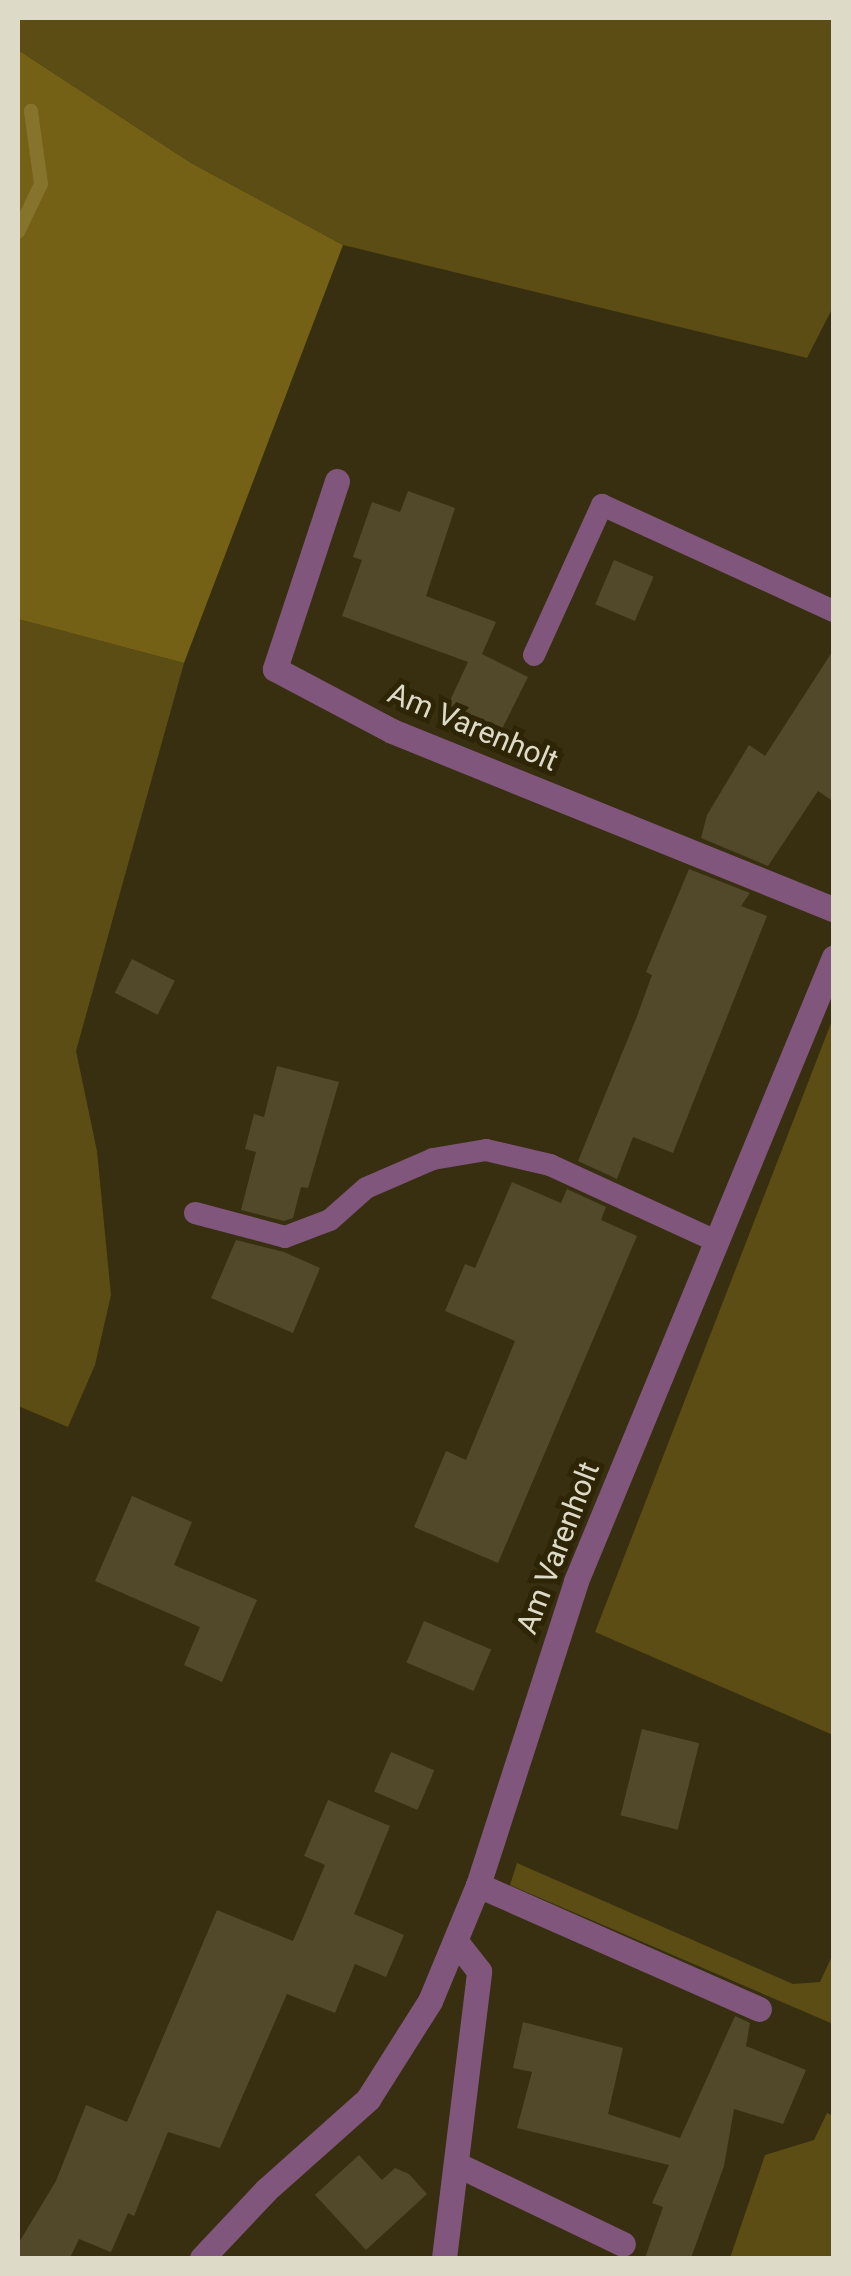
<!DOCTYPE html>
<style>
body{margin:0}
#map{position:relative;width:851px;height:2276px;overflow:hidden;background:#372f10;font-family:Roboto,sans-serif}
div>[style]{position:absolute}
.green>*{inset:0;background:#5b4d14}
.forest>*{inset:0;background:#746116}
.stream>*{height:14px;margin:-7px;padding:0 7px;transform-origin:7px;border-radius:7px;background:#86732c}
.building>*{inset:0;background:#52492b;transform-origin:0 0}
.service>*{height:22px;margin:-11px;padding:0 11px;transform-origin:11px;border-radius:11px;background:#81567c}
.minor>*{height:25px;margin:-12.5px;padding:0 12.5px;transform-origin:12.5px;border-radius:12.5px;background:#81567c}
span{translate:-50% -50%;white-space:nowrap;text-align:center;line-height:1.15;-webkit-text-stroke:10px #2d2506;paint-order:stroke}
.street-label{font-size:30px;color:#dedac8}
.frame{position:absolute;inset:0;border:20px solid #dedac8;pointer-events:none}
</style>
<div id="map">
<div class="green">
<div style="clip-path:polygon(18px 18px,833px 18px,833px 307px,807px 358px,343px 245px,191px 163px,18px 50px)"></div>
<div style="clip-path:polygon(18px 619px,184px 663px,76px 1051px,97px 1151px,111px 1295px,95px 1365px,68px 1427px,18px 1406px)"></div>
<div style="clip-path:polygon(833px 1018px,833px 1735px,595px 1632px)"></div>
<div style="clip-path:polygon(517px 1863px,793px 1984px,820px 1982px,833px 1954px,833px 2024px,510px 1885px)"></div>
<div style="clip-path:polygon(827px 2113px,834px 2116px,833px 2258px,730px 2258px,765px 2155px,814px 2140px)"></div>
</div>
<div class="forest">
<div style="clip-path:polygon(18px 50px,191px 163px,343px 245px,184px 663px,18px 619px)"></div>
</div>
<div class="stream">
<div style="left:18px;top:232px;width:53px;rotate:-64.4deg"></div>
<div style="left:41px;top:184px;width:74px;rotate:-97.8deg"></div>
</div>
<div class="building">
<div style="clip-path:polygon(408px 491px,455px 508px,426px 596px,496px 622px,482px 654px,528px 677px,501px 731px,448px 705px,468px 662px,342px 616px,362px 560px,353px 557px,372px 502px,400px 512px)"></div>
<div style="left:614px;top:560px;width:43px;height:48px;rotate:23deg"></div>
<div style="clip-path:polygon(834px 649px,834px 802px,818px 791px,768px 866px,701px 838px,707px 815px,749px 745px,765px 756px)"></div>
<div style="clip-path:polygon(689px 869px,750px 893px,741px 906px,767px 916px,673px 1153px,633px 1137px,617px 1179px,578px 1161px,636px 1019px,652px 975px,646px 972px)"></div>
<div style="left:132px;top:959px;width:48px;height:38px;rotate:27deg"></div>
<div style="clip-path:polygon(277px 1066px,339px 1082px,308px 1188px,301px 1187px,293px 1218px,284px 1221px,241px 1210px,256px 1152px,245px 1149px,254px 1114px,264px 1117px)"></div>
<div style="clip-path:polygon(512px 1182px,561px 1203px,567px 1189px,606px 1207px,601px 1220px,637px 1236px,498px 1563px,414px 1527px,446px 1451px,466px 1460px,515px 1341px,445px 1311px,465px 1264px,475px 1268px)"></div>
<div style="clip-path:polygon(236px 1240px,284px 1252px,320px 1268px,293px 1333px,211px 1298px)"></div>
<div style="clip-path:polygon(132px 1496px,192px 1522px,174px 1565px,257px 1600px,222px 1682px,184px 1665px,200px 1627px,95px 1581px)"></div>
<div style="left:424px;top:1621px;width:73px;height:45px;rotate:23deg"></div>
<div style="left:642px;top:1729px;width:59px;height:89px;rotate:14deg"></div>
<div style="left:391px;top:1752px;width:47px;height:43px;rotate:23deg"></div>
<div style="clip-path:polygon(328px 1800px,390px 1826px,354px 1914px,404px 1935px,386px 1977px,355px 1964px,335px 2013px,287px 1994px,220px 2148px,168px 2132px,134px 2216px,128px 2213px,111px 2252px,79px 2239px,70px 2258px,18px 2258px,18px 2244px,56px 2181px,86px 2105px,127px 2122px,217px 1910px,293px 1941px,325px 1865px,304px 1856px)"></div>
<div style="clip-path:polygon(735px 2016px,750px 2023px,746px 2046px,806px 2070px,783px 2124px,734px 2109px,724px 2166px,691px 2258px,645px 2258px,663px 2207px,652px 2203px,669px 2165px,517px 2128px,532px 2072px,513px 2068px,523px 2022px,623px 2048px,608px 2114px,680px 2138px)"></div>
<div style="clip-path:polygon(359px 2155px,382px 2180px,395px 2168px,409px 2174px,427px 2194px,366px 2250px,315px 2195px)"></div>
</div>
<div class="service">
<div style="left:534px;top:655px;width:165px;rotate:-65.6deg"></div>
<div style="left:602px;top:505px;width:255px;rotate:24.6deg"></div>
<div style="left:195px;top:1213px;width:93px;rotate:14.9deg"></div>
<div style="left:285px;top:1237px;width:48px;rotate:-20.7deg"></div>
<div style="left:330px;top:1220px;width:48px;rotate:-41.6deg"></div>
<div style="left:366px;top:1188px;width:73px;rotate:-23.4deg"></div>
<div style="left:433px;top:1159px;width:54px;rotate:-9.6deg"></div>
<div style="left:486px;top:1150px;width:66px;rotate:13.2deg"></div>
<div style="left:550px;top:1165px;width:183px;rotate:24.6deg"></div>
</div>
<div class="minor">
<div style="left:337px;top:481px;width:198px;rotate:108.3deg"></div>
<div style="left:275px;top:669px;width:132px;rotate:27.9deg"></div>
<div style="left:392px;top:731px;width:477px;rotate:22deg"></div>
<div style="left:478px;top:1885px;width:307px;rotate:23.8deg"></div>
<div style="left:456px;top:2164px;width:185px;rotate:25.6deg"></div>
<div style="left:202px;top:2258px;width:93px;rotate:-46.7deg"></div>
<div style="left:266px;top:2190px;width:137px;rotate:-41.7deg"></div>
<div style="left:368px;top:2099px;width:116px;rotate:-57.7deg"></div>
<div style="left:430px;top:2001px;width:126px;rotate:-67.5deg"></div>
<div style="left:478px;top:1885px;width:319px;rotate:-72.1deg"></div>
<div style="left:576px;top:1581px;width:675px;rotate:-67.54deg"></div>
<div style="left:444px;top:2258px;width:289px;rotate:-83deg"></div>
<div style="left:479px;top:1971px;width:36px;rotate:-128deg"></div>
</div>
<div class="street-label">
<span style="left:473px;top:727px;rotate:23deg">Am Varenholt</span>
<span style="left:558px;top:1548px;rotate:-69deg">Am Varenholt</span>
</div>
<div class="frame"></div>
</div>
